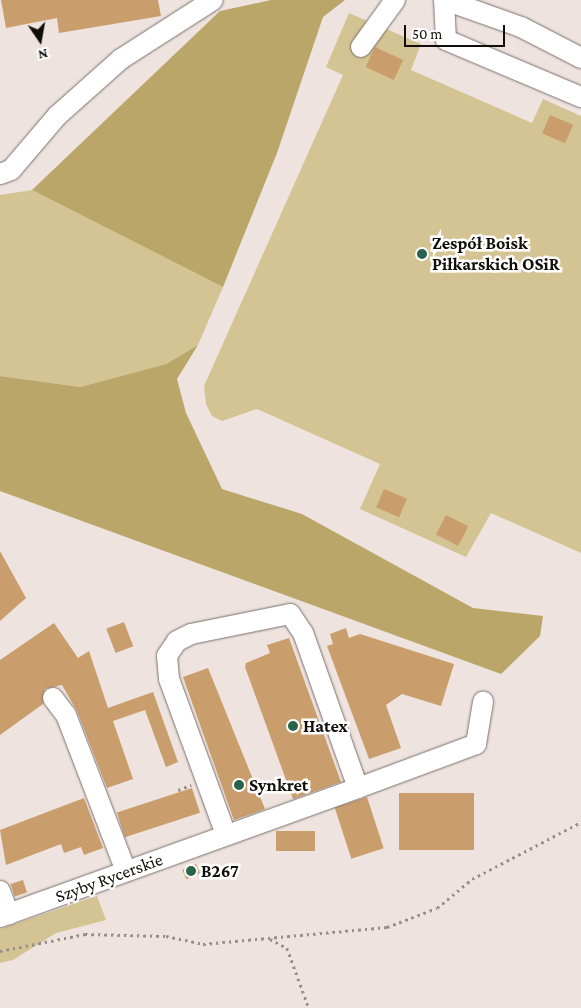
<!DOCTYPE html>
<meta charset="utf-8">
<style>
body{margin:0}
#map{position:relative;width:581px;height:1008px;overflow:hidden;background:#eee3de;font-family:"Crimson Pro",serif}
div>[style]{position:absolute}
.green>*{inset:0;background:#d4c493}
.forest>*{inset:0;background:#baa669}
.building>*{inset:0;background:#ca9d6d;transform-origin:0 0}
.path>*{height:2.5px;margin-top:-1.25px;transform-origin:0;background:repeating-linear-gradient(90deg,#978f8b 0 2.5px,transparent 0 6.5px)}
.roads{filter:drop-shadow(0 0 1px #7a706c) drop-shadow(0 0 1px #7a706c)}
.minor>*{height:20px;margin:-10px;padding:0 10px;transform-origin:10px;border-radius:10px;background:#fff}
.dots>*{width:14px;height:14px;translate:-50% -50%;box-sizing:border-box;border:2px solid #fff;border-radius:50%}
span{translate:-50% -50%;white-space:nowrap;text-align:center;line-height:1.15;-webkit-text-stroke:5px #fff;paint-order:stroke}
.poi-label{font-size:18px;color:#100d0b;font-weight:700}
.left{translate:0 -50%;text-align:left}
.street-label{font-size:18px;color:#100d0b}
.north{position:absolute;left:15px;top:15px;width:50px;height:50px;-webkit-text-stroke:4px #fff;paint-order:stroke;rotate:168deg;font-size:14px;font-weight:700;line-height:20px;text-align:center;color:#100d0b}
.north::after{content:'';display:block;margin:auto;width:18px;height:22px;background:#100d0b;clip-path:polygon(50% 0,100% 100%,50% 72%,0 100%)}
.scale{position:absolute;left:404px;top:25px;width:101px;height:22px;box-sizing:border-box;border:2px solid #100d0b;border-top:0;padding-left:6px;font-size:15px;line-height:18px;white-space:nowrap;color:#100d0b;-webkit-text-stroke:4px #fff;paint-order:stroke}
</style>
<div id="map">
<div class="green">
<div style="clip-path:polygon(349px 13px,421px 44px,411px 70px,532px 123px,543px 99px,581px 116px,581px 553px,491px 513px,466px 557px,360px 509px,380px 464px,257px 409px,222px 421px,212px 416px,206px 404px,204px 386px,343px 75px,326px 67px)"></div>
<div style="clip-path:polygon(32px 190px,223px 287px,198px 345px,166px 364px,80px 387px,0 376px,0 195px)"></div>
<div style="clip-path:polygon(97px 896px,106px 920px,56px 933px,13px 960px,0 963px,0 929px)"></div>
</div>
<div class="forest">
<div style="clip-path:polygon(271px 0,345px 0,323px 17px,277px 153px,223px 287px,32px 190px,220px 11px)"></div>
<div style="clip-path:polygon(198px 345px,177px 379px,186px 413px,222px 489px,302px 514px,473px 608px,543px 616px,540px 636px,501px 674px,0 491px,0 376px,80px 387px,166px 364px)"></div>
</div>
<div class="building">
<div style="clip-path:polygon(1px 0,158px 0,161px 16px,59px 33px,57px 18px,6px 28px)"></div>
<div style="left:375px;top:47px;width:31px;height:22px;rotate:25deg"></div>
<div style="left:550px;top:115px;width:25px;height:20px;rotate:23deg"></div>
<div style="left:384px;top:489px;width:25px;height:20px;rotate:23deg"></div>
<div style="left:446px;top:515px;width:25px;height:22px;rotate:27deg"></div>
<div style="clip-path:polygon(0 551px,26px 598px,0 621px)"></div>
<div style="left:124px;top:622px;width:26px;height:19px;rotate:69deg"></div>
<div style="clip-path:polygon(54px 623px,78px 658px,89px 651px,108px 708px,153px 692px,178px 762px,166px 767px,145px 710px,113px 721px,133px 779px,107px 788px,77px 711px,62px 685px,45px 689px,43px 704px,0 735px,0 660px)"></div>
<div style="clip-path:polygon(346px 628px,349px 638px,360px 634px,454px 664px,441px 706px,402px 694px,386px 705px,401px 748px,369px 759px,327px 646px,333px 644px,330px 634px)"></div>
<div style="clip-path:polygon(289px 638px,341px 782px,293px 799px,245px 667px,246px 663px,270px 653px,267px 645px)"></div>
<div style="clip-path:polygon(208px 668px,265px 809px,234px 820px,183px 677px)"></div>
<div style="left:192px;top:788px;width:26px;height:79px;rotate:72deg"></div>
<div style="left:474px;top:793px;width:57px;height:75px;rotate:90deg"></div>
<div style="left:367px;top:797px;width:54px;height:34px;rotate:72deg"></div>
<div style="clip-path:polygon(84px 798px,103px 848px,84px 855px,81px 847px,64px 853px,61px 844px,6px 865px,0 830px)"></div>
<div style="left:276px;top:831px;width:39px;height:20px"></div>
<div style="left:196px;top:864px;width:10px;height:15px;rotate:66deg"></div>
<div style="left:23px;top:880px;width:13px;height:13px;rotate:72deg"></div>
</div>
<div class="path">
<div style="left:178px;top:790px;width:14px;rotate:-21deg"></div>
<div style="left:270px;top:939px;width:19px;rotate:28deg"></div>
<div style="left:287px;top:948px;width:64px;rotate:69.9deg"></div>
<div style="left:0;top:951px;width:87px;rotate:-11.3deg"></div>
<div style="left:85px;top:934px;width:81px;rotate:1.4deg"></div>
<div style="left:166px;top:936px;width:38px;rotate:12deg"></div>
<div style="left:203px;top:944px;width:185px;rotate:-5.3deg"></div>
<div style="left:387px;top:927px;width:53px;rotate:-20.8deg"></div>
<div style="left:437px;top:908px;width:45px;rotate:-39.6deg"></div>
<div style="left:472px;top:879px;width:123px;rotate:-27.6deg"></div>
</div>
<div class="roads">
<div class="minor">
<div style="left:444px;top:0;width:40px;rotate:87.1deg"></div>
<div style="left:446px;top:40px;width:147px;rotate:22.9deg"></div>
<div style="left:445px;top:0;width:81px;rotate:19.6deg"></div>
<div style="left:521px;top:27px;width:68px;rotate:27.3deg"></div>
<div style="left:361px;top:47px;width:58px;rotate:-54.1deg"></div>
<div style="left:0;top:174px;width:12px;rotate:-20deg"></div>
<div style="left:11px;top:170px;width:71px;rotate:-49.6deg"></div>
<div style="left:57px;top:116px;width:86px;rotate:-41.7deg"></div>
<div style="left:121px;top:59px;width:109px;rotate:-32.7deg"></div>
<div style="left:53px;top:698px;width:21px;rotate:53deg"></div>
<div style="left:66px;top:715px;width:167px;rotate:69deg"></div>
<div style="left:358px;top:788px;width:126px;rotate:-20.4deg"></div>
<div style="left:476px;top:744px;width:43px;rotate:-80.5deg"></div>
<div style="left:0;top:891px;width:25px;rotate:69deg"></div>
<div style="left:0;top:917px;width:381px;rotate:-19.8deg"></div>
<div style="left:358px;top:788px;width:164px;rotate:-109.5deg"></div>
<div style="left:303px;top:633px;width:23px;rotate:-124deg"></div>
<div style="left:290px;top:614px;width:101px;rotate:168.6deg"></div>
<div style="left:191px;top:634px;width:16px;rotate:153deg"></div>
<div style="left:177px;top:641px;width:18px;rotate:124deg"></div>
<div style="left:167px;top:656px;width:23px;rotate:85deg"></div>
<div style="left:169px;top:679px;width:166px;rotate:69.9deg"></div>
</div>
</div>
<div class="dots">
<div style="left:422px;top:254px;background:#2a634c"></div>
<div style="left:293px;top:726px;background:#2a634c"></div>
<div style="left:239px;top:785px;background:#2a634c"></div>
<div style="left:191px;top:871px;background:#2a634c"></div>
</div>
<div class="poi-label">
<span class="left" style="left:432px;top:254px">Zespół Boisk<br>Piłkarskich OSiR</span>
<span class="left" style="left:303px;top:726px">Hatex</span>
<span class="left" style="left:249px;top:785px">Synkret</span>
<span class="left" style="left:201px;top:871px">B267</span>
</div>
<div class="street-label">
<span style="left:109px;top:878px;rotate:-20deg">Szyby Rycerskie</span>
</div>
<div class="north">N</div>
<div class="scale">50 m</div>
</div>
